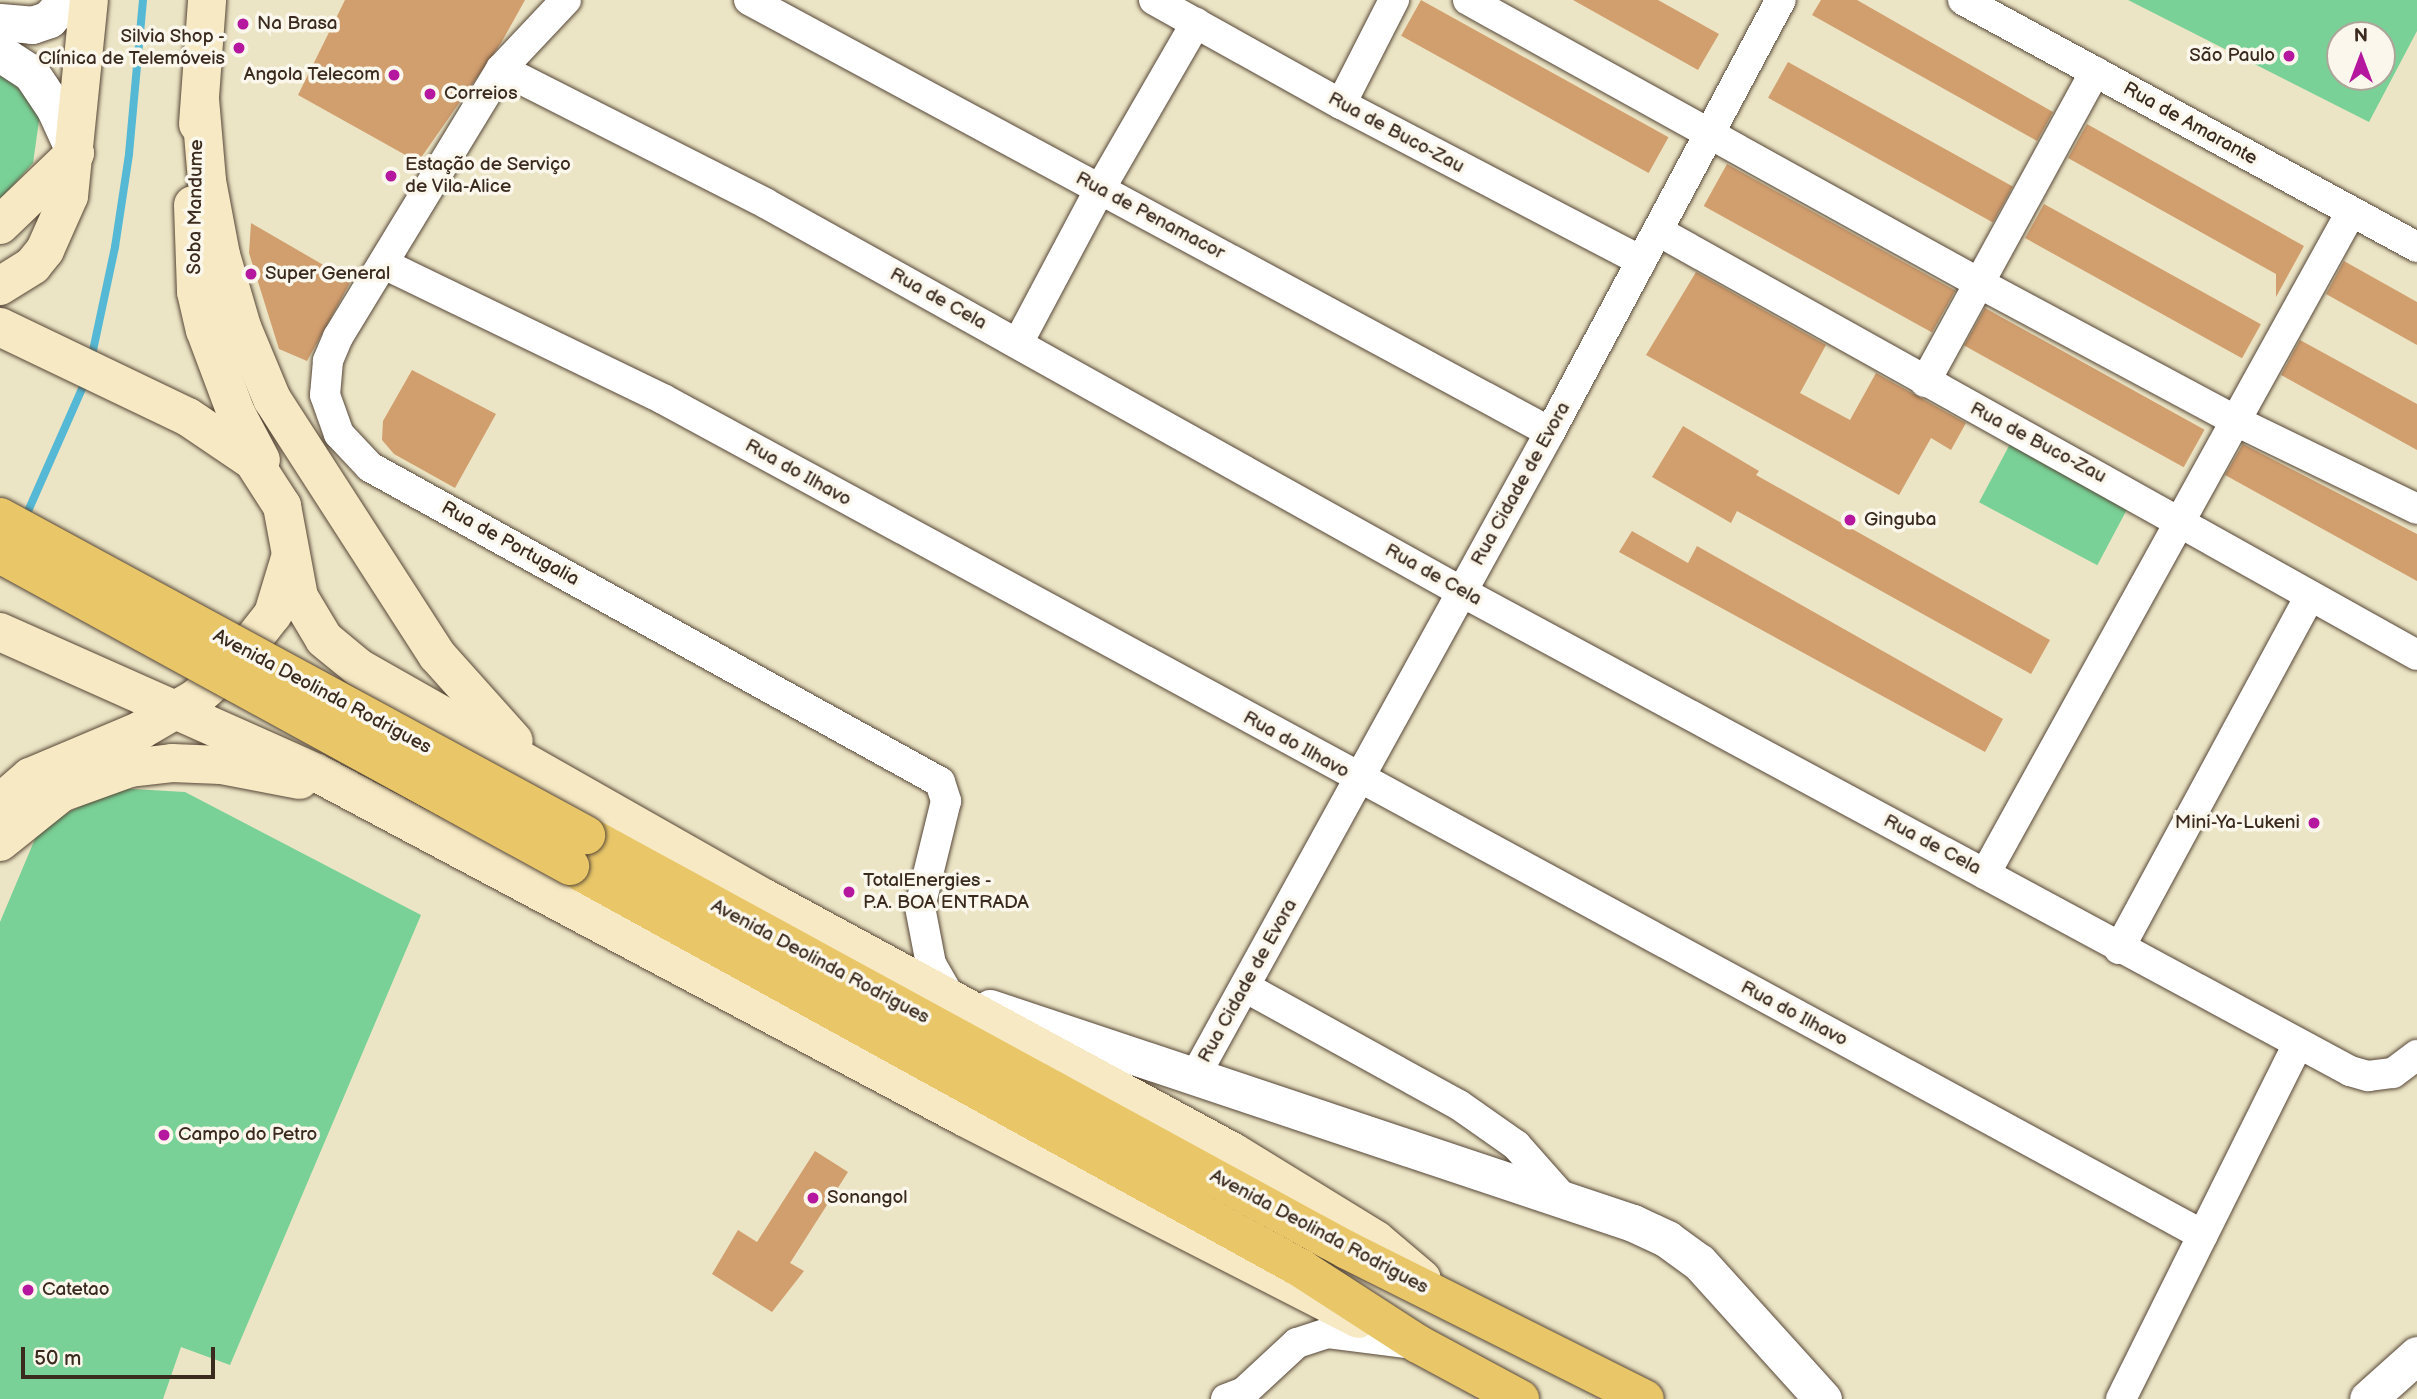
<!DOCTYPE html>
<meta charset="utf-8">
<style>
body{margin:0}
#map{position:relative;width:2417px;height:1399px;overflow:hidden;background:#ece5c5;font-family:"Balsamiq Sans",sans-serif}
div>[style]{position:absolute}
.green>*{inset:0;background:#79d197;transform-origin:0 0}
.stream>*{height:8px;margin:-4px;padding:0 4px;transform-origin:4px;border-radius:4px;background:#55b8d4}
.building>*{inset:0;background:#d19e6e;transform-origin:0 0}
.roads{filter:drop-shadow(0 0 2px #564637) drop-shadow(0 0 2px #564637)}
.minor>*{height:30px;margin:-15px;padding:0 15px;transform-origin:15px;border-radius:15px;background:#fff}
.tertiary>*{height:37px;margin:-18.5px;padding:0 18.5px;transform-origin:18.5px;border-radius:18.5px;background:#fff}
.secondary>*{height:38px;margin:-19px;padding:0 19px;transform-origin:19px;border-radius:19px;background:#f6e9c3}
.trunk>*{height:38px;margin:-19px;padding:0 19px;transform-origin:19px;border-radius:19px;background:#e9c769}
.bridges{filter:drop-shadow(0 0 2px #564637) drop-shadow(0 0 2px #564637)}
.trunk-bridge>*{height:38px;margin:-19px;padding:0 19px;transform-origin:19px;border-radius:19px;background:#e9c769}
.dots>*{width:19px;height:19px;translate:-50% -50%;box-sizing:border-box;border:4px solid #fbf7ec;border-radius:50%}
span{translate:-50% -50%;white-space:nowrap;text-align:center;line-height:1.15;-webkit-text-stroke:7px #fbf7ec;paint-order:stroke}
.poi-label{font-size:19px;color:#3b2a1e}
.left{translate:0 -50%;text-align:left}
.right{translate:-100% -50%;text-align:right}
.street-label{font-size:19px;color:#3b2a1e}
.north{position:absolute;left:2326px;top:21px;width:70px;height:70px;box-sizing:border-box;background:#fbf7ec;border:2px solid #aea59a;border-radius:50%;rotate:0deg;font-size:19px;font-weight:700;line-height:28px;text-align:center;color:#3b2a1e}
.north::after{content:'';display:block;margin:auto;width:24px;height:32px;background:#b5179e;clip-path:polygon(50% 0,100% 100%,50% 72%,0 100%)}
.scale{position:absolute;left:21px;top:1347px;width:194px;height:32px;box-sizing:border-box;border:4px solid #3b2a1e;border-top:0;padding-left:9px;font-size:21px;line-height:24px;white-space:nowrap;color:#3b2a1e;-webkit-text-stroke:5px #fbf7ec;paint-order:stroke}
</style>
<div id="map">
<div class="green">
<div style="clip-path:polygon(evenodd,2128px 0,2417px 0,2417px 31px,2369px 122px,2128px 0,2340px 35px,2382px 35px,2382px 77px,2340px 77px,2340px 35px)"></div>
<div style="clip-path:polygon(0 67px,40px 114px,33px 163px,0 200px)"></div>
<div style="left:2010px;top:444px;width:134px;height:66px;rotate:28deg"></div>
<div style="clip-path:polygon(116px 788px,185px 792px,421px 915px,230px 1365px,181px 1347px,163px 1399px,0 1399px,0 922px,40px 827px)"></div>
</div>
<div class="stream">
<div style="left:91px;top:360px;width:116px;rotate:-78deg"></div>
<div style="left:115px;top:247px;width:94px;rotate:-81.4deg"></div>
<div style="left:129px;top:154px;width:155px;rotate:-84.8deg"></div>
<div style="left:25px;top:518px;width:151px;rotate:-66.2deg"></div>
</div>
<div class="building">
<div style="clip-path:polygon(345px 0,525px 0,501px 43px,418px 162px,298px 95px)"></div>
<div style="left:1421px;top:0;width:283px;height:41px;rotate:29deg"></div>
<div style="clip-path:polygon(1573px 0,1658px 0,1719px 34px,1698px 70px)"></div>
<div style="clip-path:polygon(1821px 0,1857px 0,2053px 112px,2037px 141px,1812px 15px)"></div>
<div style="left:1788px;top:62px;width:257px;height:41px;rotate:29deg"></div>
<div style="clip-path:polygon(2087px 124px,2304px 246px,2276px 297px,2276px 274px,2068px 158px)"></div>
<div style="left:1727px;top:164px;width:261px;height:48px;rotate:29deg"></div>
<div style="left:2044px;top:204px;width:248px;height:39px;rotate:29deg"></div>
<div style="clip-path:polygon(251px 223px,351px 281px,307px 361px,279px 349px,249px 253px)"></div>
<div style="clip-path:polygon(2344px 261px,2417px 302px,2417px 345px,2326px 294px)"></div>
<div style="clip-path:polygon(1696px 272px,1826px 345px,1800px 393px,1850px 420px,1876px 373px,1966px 423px,1951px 450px,1931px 438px,1899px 495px,1646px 355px)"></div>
<div style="left:1985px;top:308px;width:251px;height:43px;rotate:29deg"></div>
<div style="clip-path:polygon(2300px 340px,2417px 404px,2417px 450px,2281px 375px)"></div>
<div style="clip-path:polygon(412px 370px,496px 414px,455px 488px,394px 454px,382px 440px,383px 421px)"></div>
<div style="clip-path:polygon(1683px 426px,1759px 471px,1756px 475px,2050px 640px,2031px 674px,1737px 511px,1731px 523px,1652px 477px)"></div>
<div style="clip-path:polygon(2243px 444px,2417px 534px,2417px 581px,2225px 475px)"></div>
<div style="clip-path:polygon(1632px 531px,1688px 563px,1697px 546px,2003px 719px,1985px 752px,1619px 552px)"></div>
<div style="clip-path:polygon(815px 1151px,848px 1172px,790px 1263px,804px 1271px,772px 1312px,712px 1274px,738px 1230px,757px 1242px)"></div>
</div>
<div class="roads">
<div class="minor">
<div style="left:566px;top:0;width:95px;rotate:133.3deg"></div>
<div style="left:501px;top:69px;width:314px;rotate:121.3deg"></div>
<div style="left:338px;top:337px;width:26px;rotate:113deg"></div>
<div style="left:328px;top:361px;width:34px;rotate:95deg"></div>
<div style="left:325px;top:395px;width:41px;rotate:70.3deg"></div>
<div style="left:339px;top:434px;width:45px;rotate:46.8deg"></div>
<div style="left:370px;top:467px;width:651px;rotate:28.93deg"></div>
<div style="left:940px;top:782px;width:20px;rotate:72deg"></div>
<div style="left:946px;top:801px;width:109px;rotate:103.8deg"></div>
<div style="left:920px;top:907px;width:58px;rotate:79.1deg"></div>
<div style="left:931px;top:964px;width:36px;rotate:60deg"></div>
<div style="left:749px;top:0;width:910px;rotate:28.34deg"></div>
<div style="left:1154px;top:0;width:214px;rotate:29.1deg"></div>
<div style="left:1341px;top:104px;width:339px;rotate:27.6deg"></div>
<div style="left:1468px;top:0;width:584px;rotate:28.98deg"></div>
<div style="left:1979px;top:283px;width:294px;rotate:28.2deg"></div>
<div style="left:2238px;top:422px;width:199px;rotate:25.9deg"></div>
<div style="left:1963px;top:0;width:517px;rotate:28.55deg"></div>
<div style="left:501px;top:69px;width:296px;rotate:26.9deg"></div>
<div style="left:765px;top:203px;width:798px;rotate:29.17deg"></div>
<div style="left:1462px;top:592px;width:1009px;rotate:28.34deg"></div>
<div style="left:2350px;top:1071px;width:19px;rotate:16deg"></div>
<div style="left:2368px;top:1076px;width:25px;rotate:-7deg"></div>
<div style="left:2393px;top:1073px;width:30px;rotate:-37deg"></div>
<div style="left:1341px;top:104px;width:117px;rotate:-63deg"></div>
<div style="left:1658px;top:231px;width:869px;rotate:29.19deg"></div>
<div style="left:384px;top:264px;width:310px;rotate:25.8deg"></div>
<div style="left:663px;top:399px;width:1752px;rotate:28.5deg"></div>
<div style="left:1018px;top:343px;width:174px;rotate:-62deg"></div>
<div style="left:1100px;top:189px;width:192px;rotate:-60deg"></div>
<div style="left:1925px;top:382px;width:354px;rotate:-61.3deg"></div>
<div style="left:1985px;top:874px;width:756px;rotate:-61.06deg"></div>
<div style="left:2119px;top:949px;width:399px;rotate:-61.6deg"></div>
<div style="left:1245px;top:987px;width:244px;rotate:28.9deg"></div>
<div style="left:1459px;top:1105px;width:70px;rotate:35.1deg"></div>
<div style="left:1516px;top:1145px;width:71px;rotate:48.4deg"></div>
<div style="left:1195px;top:1076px;width:735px;rotate:-61.13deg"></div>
<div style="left:1550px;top:432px;width:490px;rotate:-61.9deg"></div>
<div style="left:1226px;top:1399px;width:19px;rotate:-21deg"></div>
<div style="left:1244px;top:1392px;width:72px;rotate:-42.8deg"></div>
<div style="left:1297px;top:1343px;width:33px;rotate:-18deg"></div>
<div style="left:1328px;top:1333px;width:87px;rotate:7.3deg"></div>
<div style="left:2121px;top:1399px;width:397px;rotate:-63.5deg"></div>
</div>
<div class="tertiary">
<div style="left:0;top:22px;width:32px;rotate:5deg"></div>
<div style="left:32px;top:25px;width:18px;rotate:-19deg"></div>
<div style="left:49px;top:19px;width:25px;rotate:-48deg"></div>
<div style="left:0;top:53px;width:37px;rotate:33deg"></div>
<div style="left:31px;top:73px;width:43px;rotate:56.3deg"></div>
<div style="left:55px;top:109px;width:48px;rotate:65.6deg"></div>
<div style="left:990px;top:1008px;width:678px;rotate:18.49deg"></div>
<div style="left:1633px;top:1223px;width:38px;rotate:25deg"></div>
<div style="left:1667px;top:1239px;width:39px;rotate:36deg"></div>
<div style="left:1699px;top:1262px;width:185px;rotate:47.9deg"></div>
<div style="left:2368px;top:1399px;width:66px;rotate:-41.9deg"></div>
</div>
<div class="secondary">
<div style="left:200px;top:99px;width:82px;rotate:85.1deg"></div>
<div style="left:207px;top:181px;width:75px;rotate:79.3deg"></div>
<div style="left:221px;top:255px;width:75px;rotate:73.7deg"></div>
<div style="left:242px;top:327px;width:78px;rotate:67.4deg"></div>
<div style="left:272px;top:399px;width:305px;rotate:57.2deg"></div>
<div style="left:437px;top:655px;width:115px;rotate:48.2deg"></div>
<div style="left:198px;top:124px;width:124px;rotate:-85.8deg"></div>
<div style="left:193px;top:205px;width:87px;rotate:88deg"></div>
<div style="left:196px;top:292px;width:39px;rotate:77deg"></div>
<div style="left:205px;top:330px;width:89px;rotate:69.5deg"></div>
<div style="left:236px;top:413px;width:53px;rotate:62deg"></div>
<div style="left:0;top:225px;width:104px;rotate:-43.8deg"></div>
<div style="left:0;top:286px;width:39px;rotate:-32deg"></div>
<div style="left:33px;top:265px;width:19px;rotate:-51deg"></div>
<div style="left:45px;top:250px;width:59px;rotate:-66deg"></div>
<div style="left:69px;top:196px;width:197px;rotate:-84.2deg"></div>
<div style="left:0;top:327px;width:208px;rotate:25.6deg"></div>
<div style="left:188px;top:417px;width:78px;rotate:34.1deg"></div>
<div style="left:253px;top:461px;width:54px;rotate:57.2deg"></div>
<div style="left:282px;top:506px;width:93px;rotate:79.4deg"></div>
<div style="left:299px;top:597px;width:49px;rotate:59.2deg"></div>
<div style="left:324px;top:639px;width:45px;rotate:39.6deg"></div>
<div style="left:359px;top:668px;width:468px;rotate:29.6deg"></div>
<div style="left:766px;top:899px;width:531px;rotate:28.45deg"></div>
<div style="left:1233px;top:1152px;width:168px;rotate:31.6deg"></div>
<div style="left:1376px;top:1240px;width:60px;rotate:40.3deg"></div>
<div style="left:0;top:632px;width:347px;rotate:24deg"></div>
<div style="left:317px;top:773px;width:733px;rotate:28deg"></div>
<div style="left:964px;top:1117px;width:443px;rotate:27.1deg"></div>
<div style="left:0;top:803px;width:40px;rotate:-41deg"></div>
<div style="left:30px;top:777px;width:121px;rotate:-22.9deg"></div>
<div style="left:141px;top:730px;width:64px;rotate:-30.2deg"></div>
<div style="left:196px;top:698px;width:50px;rotate:-41.7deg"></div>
<div style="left:233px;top:665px;width:65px;rotate:-51.9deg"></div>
<div style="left:273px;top:614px;width:59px;rotate:-73.1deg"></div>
<div style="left:0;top:842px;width:78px;rotate:-38.8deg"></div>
<div style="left:61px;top:793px;width:73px;rotate:-19.9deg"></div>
<div style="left:130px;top:768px;width:42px;rotate:-6.8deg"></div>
<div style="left:172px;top:763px;width:49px;rotate:2.3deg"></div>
<div style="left:221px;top:765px;width:80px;rotate:10.8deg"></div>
</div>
<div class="trunk">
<div style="left:586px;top:835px;width:867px;rotate:28.61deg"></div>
<div style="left:1347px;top:1250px;width:333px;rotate:26.6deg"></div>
<div style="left:570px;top:866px;width:836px;rotate:28.83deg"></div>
<div style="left:1302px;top:1269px;width:138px;rotate:32.9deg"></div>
<div style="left:1418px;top:1344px;width:116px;rotate:28.3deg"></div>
</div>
</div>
<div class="bridges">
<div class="trunk-bridge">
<div style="left:0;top:517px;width:667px;rotate:28.49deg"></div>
<div style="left:0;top:554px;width:650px;rotate:28.69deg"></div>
</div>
</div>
<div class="dots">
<div style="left:243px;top:24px;background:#b5179e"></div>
<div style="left:239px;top:48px;background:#b5179e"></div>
<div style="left:2289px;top:56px;background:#b5179e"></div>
<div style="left:394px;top:75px;background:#b5179e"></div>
<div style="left:430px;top:94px;background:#b5179e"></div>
<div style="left:391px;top:176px;background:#b5179e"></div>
<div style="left:251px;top:274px;background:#b5179e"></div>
<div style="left:1850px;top:520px;background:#b5179e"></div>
<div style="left:2314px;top:823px;background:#b5179e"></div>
<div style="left:849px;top:892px;background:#b5179e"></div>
<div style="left:164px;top:1135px;background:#b5179e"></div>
<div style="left:813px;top:1198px;background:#b5179e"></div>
<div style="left:28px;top:1290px;background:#b5179e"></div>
</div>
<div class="poi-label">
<span class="left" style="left:257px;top:24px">Na Brasa</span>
<span class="right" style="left:225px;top:48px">Silvia Shop -<br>Clínica de Telemóveis</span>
<span class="right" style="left:2275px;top:56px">São Paulo</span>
<span class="right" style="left:380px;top:75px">Angola Telecom</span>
<span class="left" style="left:444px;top:94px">Correios</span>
<span class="left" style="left:405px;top:176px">Estação de Serviço<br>de Vila-Alice</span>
<span class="left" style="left:265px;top:274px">Super General</span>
<span class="left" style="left:1864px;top:520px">Ginguba</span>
<span class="right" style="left:2300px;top:823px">Mini-Ya-Lukeni</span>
<span class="left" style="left:863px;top:892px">TotalEnergies -<br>P.A. BOA ENTRADA</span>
<span class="left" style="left:178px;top:1135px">Campo do Petro</span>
<span class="left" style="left:827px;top:1198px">Sonangol</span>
<span class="left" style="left:42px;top:1290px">Catetao</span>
</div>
<div class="street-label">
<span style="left:2190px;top:124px;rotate:29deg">Rua de Amarante</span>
<span style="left:1396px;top:133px;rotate:28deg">Rua de Buco-Zau</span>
<span style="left:196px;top:207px;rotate:-89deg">Soba Mandume</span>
<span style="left:1150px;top:216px;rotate:28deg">Rua de Penamacor</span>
<span style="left:938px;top:299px;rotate:29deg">Rua de Cela</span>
<span style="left:2038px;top:443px;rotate:28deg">Rua de Buco-Zau</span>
<span style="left:798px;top:473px;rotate:29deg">Rua do Ilhavo</span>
<span style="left:1521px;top:484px;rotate:-61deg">Rua Cidade de Evora</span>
<span style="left:510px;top:544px;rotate:29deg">Rua de Portugalia</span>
<span style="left:1433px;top:575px;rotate:29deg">Rua de Cela</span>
<span style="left:322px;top:692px;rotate:28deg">Avenida Deolinda Rodrigues</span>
<span style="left:1296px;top:745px;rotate:29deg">Rua do Ilhavo</span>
<span style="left:1932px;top:845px;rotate:28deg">Rua de Cela</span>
<span style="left:820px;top:962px;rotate:28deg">Avenida Deolinda Rodrigues</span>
<span style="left:1248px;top:981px;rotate:-61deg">Rua Cidade de Evora</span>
<span style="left:1794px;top:1014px;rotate:28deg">Rua do Ilhavo</span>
<span style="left:1319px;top:1232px;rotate:28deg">Avenida Deolinda Rodrigues</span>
</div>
<div class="north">N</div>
<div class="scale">50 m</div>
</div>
